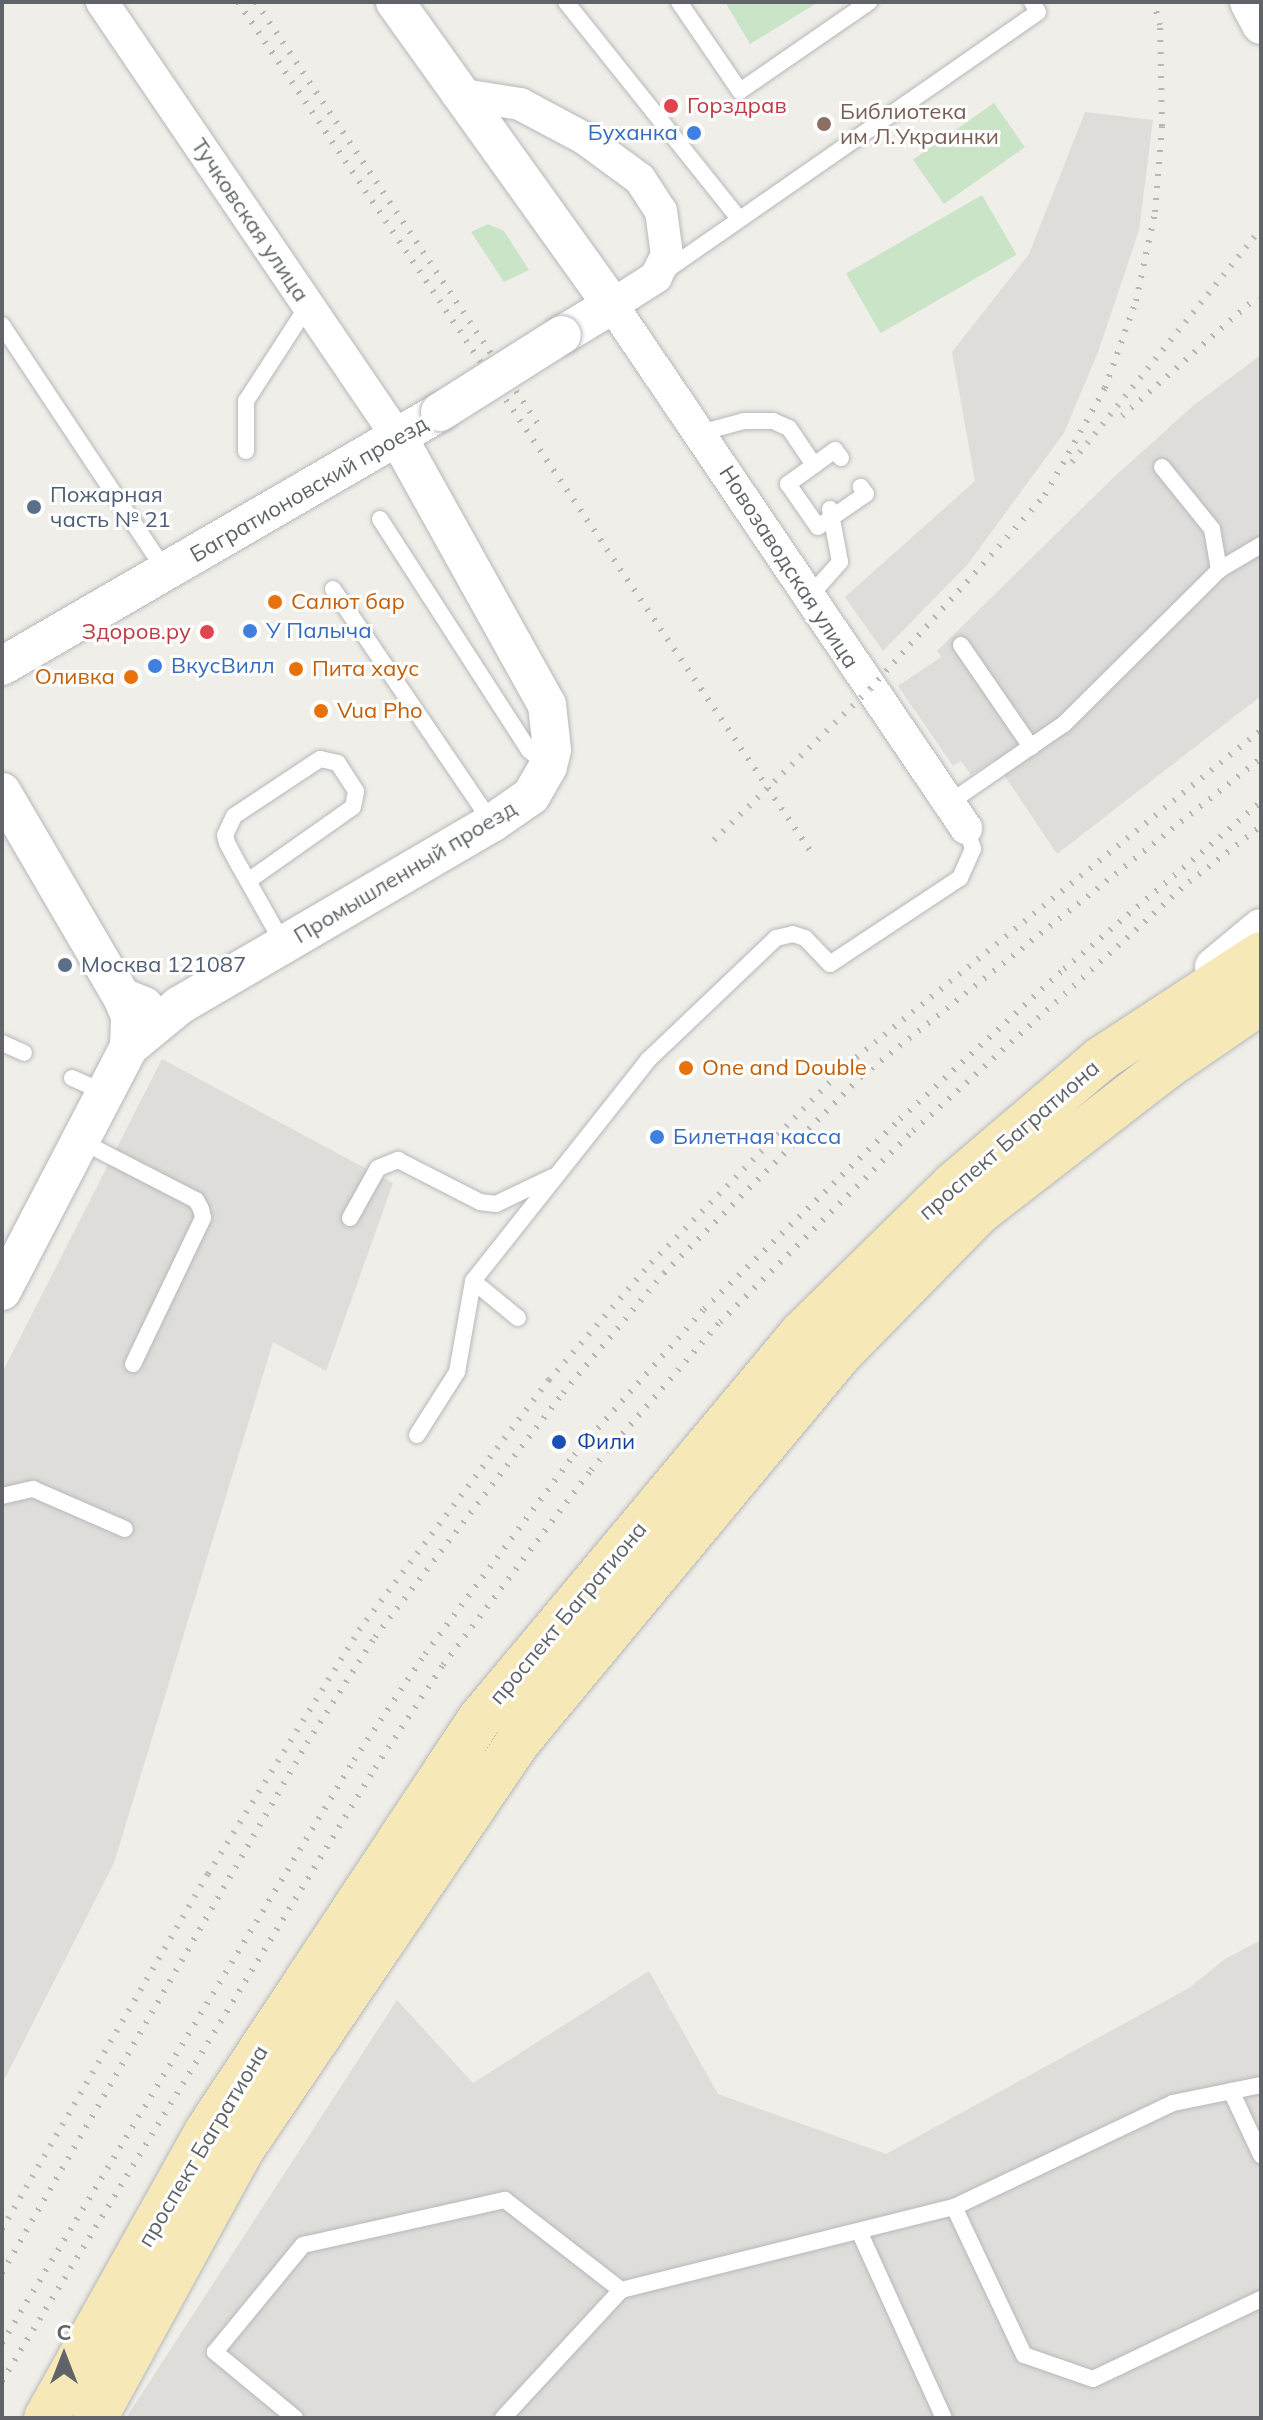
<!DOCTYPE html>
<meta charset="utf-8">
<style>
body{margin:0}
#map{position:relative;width:1263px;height:2420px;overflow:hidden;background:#f0eee8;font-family:Mulish,sans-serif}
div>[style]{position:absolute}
.industrial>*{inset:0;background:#dfddda}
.green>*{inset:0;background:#cae4c8;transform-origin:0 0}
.roads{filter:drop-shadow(0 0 2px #b5b8bb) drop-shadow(0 0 2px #b5b8bb)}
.service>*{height:16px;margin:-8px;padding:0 8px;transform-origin:8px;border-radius:8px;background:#fff}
.minor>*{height:32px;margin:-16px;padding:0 16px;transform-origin:16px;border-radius:16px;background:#fff}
.tertiary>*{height:38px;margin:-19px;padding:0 19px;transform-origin:19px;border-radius:19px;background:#fff}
.primary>*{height:44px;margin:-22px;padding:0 22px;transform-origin:22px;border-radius:22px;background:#f7e9b7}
.rail>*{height:6px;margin-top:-3px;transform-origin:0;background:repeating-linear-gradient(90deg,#b6b7b7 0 2px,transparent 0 12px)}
.bridges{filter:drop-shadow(0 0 2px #b5b8bb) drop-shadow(0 0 2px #b5b8bb)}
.tertiary-bridge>*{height:38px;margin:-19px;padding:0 19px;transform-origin:19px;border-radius:19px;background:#fff}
.dots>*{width:22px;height:22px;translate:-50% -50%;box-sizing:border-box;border:4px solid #fff;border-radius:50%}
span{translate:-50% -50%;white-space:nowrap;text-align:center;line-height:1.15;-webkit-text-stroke:6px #fff;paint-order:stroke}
.health-label{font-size:22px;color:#be3a42}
.left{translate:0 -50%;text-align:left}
.right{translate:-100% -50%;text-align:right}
.education-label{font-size:22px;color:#785e54}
.shop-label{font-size:22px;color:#366cbe}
.street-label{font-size:22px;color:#606367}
.service-label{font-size:22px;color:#4e5e75}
.food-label{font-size:22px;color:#c56008}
.transit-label{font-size:22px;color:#164399}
.frame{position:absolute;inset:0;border:4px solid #606367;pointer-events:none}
.north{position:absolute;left:24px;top:2316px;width:80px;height:80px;-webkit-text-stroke:6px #fff;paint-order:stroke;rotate:0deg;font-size:22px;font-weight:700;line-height:32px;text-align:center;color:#606367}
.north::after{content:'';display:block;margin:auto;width:28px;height:36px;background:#606367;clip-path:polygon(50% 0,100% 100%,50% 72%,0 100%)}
</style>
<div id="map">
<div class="industrial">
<div style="clip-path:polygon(1085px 112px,1153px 120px,1139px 230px,1098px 352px,1064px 433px,968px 564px,883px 651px,845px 597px,975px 481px,952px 352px,1029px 254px)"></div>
<div style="clip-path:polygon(1261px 355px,1261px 696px,1057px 854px,994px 760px,971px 775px,961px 761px,953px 766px,898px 686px,941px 657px,937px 651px,1113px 478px,1194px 405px)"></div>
<div style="clip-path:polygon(162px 1059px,393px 1183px,326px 1371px,273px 1342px,114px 1863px,2px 2084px,2px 1373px)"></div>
<div style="clip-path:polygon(1261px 1940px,1261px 2418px,126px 2418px,397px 2000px,473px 2083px,649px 1971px,718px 2094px,886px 2154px,1189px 1988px,1225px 1959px)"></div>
</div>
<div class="green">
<div style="clip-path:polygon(725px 2px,816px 2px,817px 3px,750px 44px)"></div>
<div style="left:994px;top:103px;width:54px;height:99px;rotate:55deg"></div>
<div style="left:982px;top:195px;width:69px;height:157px;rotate:60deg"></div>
<div style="clip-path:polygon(488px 224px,504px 231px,529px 270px,504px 282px,471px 232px)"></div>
</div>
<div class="roads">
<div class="service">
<div style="left:566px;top:2px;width:278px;rotate:51.4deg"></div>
<div style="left:679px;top:2px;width:108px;rotate:55.6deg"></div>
<div style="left:740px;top:91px;width:157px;rotate:-34.6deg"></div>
<div style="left:664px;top:272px;width:455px;rotate:-34.8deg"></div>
<div style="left:1038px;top:12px;width:12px;rotate:-121deg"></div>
<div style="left:2px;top:325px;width:296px;rotate:56.4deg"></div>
<div style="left:700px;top:433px;width:46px;rotate:-15.3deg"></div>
<div style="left:744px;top:421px;width:29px"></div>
<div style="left:773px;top:421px;width:17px;rotate:24deg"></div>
<div style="left:789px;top:428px;width:45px;rotate:56deg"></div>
<div style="left:246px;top:451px;width:50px;rotate:-90deg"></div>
<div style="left:246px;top:401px;width:114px;rotate:-57.1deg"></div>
<div style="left:841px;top:458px;width:10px;rotate:-127deg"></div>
<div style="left:835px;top:450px;width:58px;rotate:144.1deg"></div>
<div style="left:788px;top:484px;width:52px;rotate:55.1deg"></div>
<div style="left:818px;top:527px;width:58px;rotate:-34.5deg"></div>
<div style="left:866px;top:494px;width:9px;rotate:-126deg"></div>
<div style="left:1162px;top:467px;width:80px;rotate:51.1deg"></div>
<div style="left:1212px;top:529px;width:42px;rotate:80.3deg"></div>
<div style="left:380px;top:519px;width:275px;rotate:57.2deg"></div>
<div style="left:529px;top:750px;width:23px;rotate:40deg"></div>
<div style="left:333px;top:589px;width:283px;rotate:55.8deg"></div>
<div style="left:809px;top:597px;width:47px;rotate:-48.5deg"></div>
<div style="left:840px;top:562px;width:54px;rotate:-100.7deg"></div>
<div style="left:961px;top:645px;width:124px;rotate:55.5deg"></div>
<div style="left:949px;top:803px;width:140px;rotate:-34.5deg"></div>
<div style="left:1064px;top:724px;width:218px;rotate:-44.8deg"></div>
<div style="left:1219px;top:570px;width:49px;rotate:-30.8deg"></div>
<div style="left:248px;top:881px;width:128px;rotate:-35.2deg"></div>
<div style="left:353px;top:807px;width:16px;rotate:-79deg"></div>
<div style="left:356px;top:791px;width:33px;rotate:-123deg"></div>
<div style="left:338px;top:763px;width:18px;rotate:-167deg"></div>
<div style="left:320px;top:759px;width:103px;rotate:146.5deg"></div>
<div style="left:234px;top:816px;width:21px;rotate:115deg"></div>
<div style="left:225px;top:835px;width:8px;rotate:76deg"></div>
<div style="left:227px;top:843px;width:27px;rotate:62deg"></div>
<div style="left:240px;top:867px;width:90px;rotate:60.6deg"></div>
<div style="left:2px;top:1043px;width:24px;rotate:24deg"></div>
<div style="left:72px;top:1078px;width:37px;rotate:24deg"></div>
<div style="left:83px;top:1142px;width:127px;rotate:27.2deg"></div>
<div style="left:196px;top:1200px;width:10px;rotate:61deg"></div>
<div style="left:201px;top:1209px;width:9px;rotate:77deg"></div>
<div style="left:203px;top:1218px;width:162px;rotate:115.6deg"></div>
<div style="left:350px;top:1218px;width:57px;rotate:-60.8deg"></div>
<div style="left:378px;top:1168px;width:22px;rotate:-22deg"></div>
<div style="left:398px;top:1160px;width:92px;rotate:27.1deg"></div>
<div style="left:480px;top:1202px;width:16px;rotate:7deg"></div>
<div style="left:496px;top:1204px;width:62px;rotate:-25.7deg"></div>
<div style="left:518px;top:1318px;width:58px;rotate:-140.6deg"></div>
<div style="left:473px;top:1281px;width:282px;rotate:-51.6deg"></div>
<div style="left:648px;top:1060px;width:177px;rotate:-43.6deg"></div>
<div style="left:776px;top:938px;width:17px;rotate:-13deg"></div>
<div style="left:793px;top:934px;width:13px;rotate:18deg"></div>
<div style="left:805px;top:938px;width:36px;rotate:46deg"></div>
<div style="left:830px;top:964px;width:156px;rotate:-33.5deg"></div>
<div style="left:960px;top:878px;width:32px;rotate:-66deg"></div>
<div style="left:973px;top:849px;width:22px;rotate:-108deg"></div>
<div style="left:417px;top:1435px;width:75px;rotate:-57.6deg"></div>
<div style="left:457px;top:1372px;width:92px;rotate:-80deg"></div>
<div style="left:2px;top:1496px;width:32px;rotate:-13deg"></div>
<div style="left:33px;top:1489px;width:100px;rotate:23.5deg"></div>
<div style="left:1231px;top:2091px;width:71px;rotate:64.9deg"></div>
<div style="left:954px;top:2207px;width:164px;rotate:64.7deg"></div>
<div style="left:1024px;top:2355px;width:73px;rotate:19.2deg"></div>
<div style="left:1093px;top:2379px;width:186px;rotate:-25.5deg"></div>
<div style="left:859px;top:2231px;width:205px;rotate:65.6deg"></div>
<div style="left:295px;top:2418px;width:104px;rotate:-140.5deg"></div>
<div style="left:215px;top:2352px;width:139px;rotate:-50.6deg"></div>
<div style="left:303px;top:2245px;width:207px;rotate:-12.6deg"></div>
<div style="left:505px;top:2200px;width:147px;rotate:37.8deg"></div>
<div style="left:503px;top:2418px;width:174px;rotate:-47.3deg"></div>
<div style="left:621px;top:2290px;width:343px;rotate:-14deg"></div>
<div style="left:954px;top:2207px;width:242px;rotate:-25.4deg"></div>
<div style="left:1173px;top:2103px;width:90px;rotate:-11.6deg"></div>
</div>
<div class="minor">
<div style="left:102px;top:2px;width:528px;rotate:55.8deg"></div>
<div style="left:457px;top:94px;width:64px;rotate:9deg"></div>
<div style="left:520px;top:104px;width:72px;rotate:28deg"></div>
<div style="left:584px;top:138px;width:69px;rotate:36.2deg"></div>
<div style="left:640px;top:179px;width:38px;rotate:57deg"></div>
<div style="left:661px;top:211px;width:44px;rotate:82.2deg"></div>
<div style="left:667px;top:255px;width:25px;rotate:117deg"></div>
<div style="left:656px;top:277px;width:52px;rotate:147.5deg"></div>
<div style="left:612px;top:305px;width:632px;rotate:55.91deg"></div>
</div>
<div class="tertiary">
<div style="left:395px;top:2px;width:373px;rotate:54.4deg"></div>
<div style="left:612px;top:305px;width:58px;rotate:149deg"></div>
<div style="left:1249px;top:2px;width:26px;rotate:62deg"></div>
<div style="left:2px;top:666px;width:506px;rotate:-30.11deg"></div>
<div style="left:2px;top:792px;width:238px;rotate:59.7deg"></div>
<div style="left:122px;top:997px;width:24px;rotate:22deg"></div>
<div style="left:1214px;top:967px;width:61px;rotate:-39.7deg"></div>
<div style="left:129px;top:1047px;width:66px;rotate:-39.5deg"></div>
<div style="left:180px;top:1005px;width:361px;rotate:-30.3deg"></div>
<div style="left:492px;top:823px;width:47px;rotate:-34.7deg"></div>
<div style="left:531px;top:796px;width:34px;rotate:-60deg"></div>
<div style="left:548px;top:766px;width:16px;rotate:-76deg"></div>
<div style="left:552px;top:750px;width:45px;rotate:-96.3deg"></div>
<div style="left:547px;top:705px;width:304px;rotate:-119.1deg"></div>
<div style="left:2px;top:1291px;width:275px;rotate:-62.5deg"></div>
<div style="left:129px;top:1047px;width:31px;rotate:-88deg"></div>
<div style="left:130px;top:1016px;width:21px;rotate:-113deg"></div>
</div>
<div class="primary">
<div style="left:46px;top:2418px;width:329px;rotate:-60.7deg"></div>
<div style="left:207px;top:2131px;width:493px;rotate:-56.5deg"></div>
<div style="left:479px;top:1720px;width:504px;rotate:-50.15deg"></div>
<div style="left:802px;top:1333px;width:213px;rotate:-44.4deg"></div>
<div style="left:954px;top:1184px;width:194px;rotate:-40.4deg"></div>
<div style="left:1102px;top:1058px;width:190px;rotate:-33.2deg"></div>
<div style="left:95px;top:2418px;width:308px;rotate:-61.3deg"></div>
<div style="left:243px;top:2148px;width:489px;rotate:-55.9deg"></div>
<div style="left:517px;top:1743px;width:504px;rotate:-50.31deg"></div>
<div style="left:839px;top:1355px;width:199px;rotate:-45.6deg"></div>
<div style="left:978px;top:1213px;width:237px;rotate:-37.8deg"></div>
<div style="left:1165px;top:1068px;width:116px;rotate:-34.5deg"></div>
</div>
</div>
<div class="rail">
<div style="left:238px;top:2px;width:1029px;rotate:56.02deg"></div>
<div style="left:256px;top:2px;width:508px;rotate:56.25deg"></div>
<div style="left:1122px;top:416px;width:180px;rotate:-41.4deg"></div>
<div style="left:1072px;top:462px;width:300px;rotate:-51deg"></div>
<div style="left:714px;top:840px;width:217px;rotate:-44.1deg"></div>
<div style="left:870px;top:689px;width:261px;rotate:-47.9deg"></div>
<div style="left:1045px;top:495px;width:123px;rotate:-60.7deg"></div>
<div style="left:1105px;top:388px;width:92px;rotate:-70.4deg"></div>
<div style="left:1136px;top:301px;width:91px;rotate:-77.9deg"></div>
<div style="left:1155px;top:212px;width:86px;rotate:-85.3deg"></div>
<div style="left:1162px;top:126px;width:101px;rotate:-91.1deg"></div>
<div style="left:1160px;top:25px;width:24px;rotate:-105deg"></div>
<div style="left:2px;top:2229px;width:410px;rotate:-59.9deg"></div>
<div style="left:208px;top:1874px;width:287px;rotate:-58.2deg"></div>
<div style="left:359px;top:1630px;width:314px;rotate:-52.8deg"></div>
<div style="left:549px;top:1380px;width:155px;rotate:-48.9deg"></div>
<div style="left:651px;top:1263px;width:279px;rotate:-45.3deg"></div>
<div style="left:847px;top:1065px;width:533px;rotate:-38.98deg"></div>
<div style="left:2px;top:2273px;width:611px;rotate:-60.08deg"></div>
<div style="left:307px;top:1743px;width:126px;rotate:-57.3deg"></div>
<div style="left:375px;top:1637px;width:308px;rotate:-52.4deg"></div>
<div style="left:563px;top:1393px;width:157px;rotate:-49.9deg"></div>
<div style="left:664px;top:1273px;width:279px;rotate:-44.9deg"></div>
<div style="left:862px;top:1076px;width:510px;rotate:-38.55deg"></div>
<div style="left:2px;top:2343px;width:681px;rotate:-58.88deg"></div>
<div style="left:354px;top:1760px;width:128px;rotate:-56.2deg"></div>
<div style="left:425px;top:1654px;width:249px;rotate:-53.2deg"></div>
<div style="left:574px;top:1455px;width:195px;rotate:-48.3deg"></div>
<div style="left:704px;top:1309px;width:273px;rotate:-44.1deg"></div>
<div style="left:900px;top:1119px;width:222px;rotate:-42.4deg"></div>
<div style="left:1064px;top:969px;width:258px;rotate:-40.3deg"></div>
<div style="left:2px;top:2381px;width:718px;rotate:-58.68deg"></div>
<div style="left:375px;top:1768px;width:123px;rotate:-56.6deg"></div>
<div style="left:443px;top:1665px;width:245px;rotate:-52.8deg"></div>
<div style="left:591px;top:1470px;width:196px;rotate:-48.9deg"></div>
<div style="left:720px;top:1322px;width:272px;rotate:-44.7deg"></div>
<div style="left:913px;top:1131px;width:372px;rotate:-42.1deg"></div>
<div style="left:1189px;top:882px;width:91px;rotate:-37.9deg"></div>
</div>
<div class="bridges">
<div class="tertiary-bridge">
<div style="left:440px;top:412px;width:144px;rotate:-32.3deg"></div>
</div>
</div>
<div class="dots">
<div style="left:671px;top:106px;background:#e0444e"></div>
<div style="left:824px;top:124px;background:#8d6e63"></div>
<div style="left:694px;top:133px;background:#3f7fe0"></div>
<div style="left:34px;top:507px;background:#5c6f8a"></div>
<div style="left:275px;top:602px;background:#e8710a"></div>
<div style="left:250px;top:631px;background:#3f7fe0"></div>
<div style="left:207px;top:632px;background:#e0444e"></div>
<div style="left:155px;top:666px;background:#3f7fe0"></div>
<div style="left:296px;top:669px;background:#e8710a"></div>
<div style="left:131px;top:677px;background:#e8710a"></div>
<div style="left:321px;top:711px;background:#e8710a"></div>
<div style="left:65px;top:965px;background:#5c6f8a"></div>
<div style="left:686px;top:1068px;background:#e8710a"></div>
<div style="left:657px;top:1137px;background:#3f7fe0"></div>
<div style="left:559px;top:1442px;background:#1a4fb4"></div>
</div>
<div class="health-label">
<span class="left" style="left:687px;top:106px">Горздрав</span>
<span class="right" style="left:191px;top:632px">Здоров.ру</span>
</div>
<div class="education-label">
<span class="left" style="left:840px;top:124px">Библиотека<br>им Л.Украинки</span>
</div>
<div class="shop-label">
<span class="right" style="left:678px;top:133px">Буханка</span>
<span class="left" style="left:266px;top:631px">У Палыча</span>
<span class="left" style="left:171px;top:666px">ВкусВилл</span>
<span class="left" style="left:673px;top:1137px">Билетная касса</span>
</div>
<div class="street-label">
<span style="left:250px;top:220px;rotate:56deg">Тучковская улица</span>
<span style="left:309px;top:489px;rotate:-30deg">Багратионовский проезд</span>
<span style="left:789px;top:567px;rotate:57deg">Новозаводская улица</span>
<span style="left:405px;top:872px;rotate:-31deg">Промышленный проезд</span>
<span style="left:1009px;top:1140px;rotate:-41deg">проспект Багратиона</span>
<span style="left:568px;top:1613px;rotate:-50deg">проспект Багратиона</span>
<span style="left:203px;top:2146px;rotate:-59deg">проспект Багратиона</span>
</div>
<div class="service-label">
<span class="left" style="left:50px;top:507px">Пожарная<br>часть № 21</span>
<span class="left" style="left:81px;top:965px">Москва 121087</span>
</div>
<div class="food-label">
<span class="left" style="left:291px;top:602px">Салют бар</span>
<span class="left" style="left:312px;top:669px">Пита хаус</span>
<span class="right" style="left:115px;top:677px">Оливка</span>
<span class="left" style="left:337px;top:711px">Vua Pho</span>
<span class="left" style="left:702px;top:1068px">One and Double</span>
</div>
<div class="transit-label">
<span class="left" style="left:577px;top:1442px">Фили</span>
</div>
<div class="frame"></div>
<div class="north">С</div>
</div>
